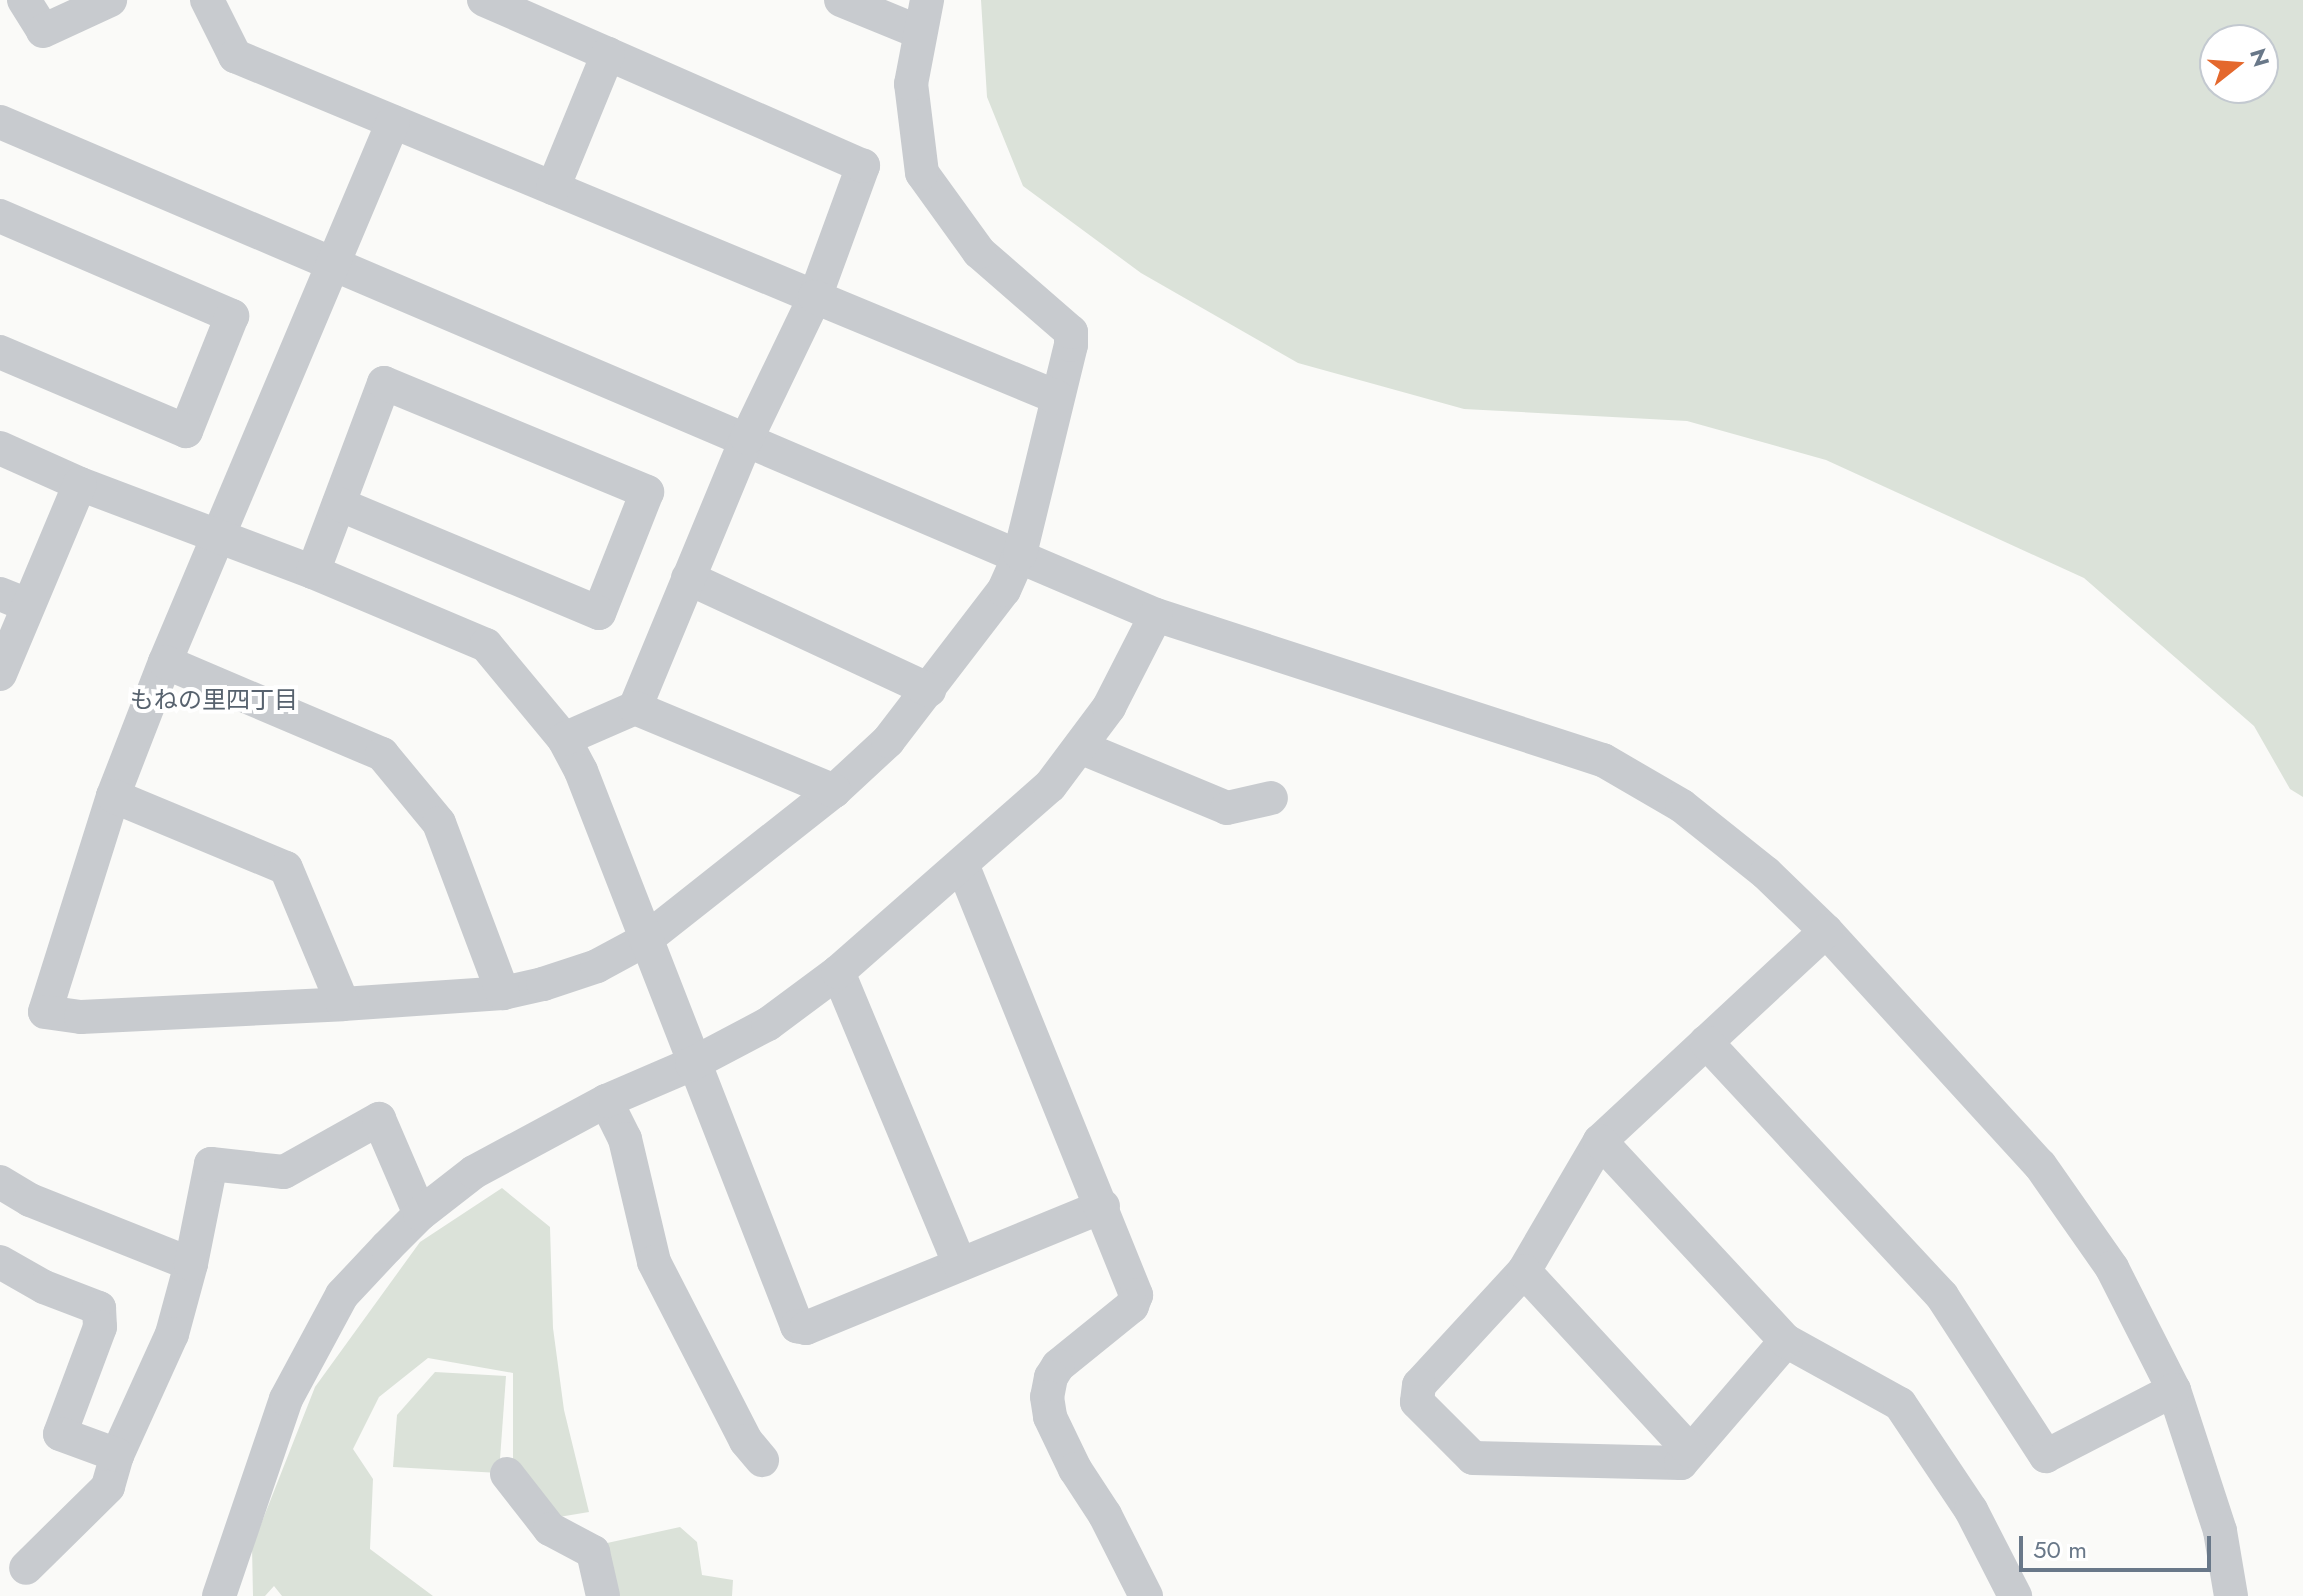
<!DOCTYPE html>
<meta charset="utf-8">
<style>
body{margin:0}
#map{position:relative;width:2303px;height:1596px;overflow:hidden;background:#fafaf8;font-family:Jost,"Noto Sans JP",sans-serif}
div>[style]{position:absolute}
.green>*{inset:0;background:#dbe2d9}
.minor>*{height:34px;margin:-17px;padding:0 17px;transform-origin:17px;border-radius:17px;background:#c8cbcf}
span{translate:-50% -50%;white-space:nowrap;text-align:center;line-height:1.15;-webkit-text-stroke:8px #fff;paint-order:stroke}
.neighbourhood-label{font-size:24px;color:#57626e}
.north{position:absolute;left:2199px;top:24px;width:80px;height:80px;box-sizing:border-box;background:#fff;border:2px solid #c3c9d0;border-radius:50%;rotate:73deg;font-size:22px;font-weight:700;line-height:32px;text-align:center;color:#697889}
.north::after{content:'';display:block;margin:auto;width:28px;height:36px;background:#e4682d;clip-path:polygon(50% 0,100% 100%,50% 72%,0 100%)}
.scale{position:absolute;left:2019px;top:1536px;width:192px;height:36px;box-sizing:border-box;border:4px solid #697889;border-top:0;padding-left:10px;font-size:24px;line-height:28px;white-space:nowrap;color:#697889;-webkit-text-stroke:6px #fff;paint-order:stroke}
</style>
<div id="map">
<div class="green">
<div style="clip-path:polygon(evenodd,981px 0,2303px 0,2303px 797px,2290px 789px,2254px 726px,2084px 578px,1826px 460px,1687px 421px,1464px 409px,1298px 363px,1141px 273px,1023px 186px,987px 97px,981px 0,2215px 40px,2263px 40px,2263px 88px,2215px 88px,2215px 40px)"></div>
<div style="clip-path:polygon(502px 1188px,550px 1227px,553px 1328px,564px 1410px,589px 1512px,559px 1517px,513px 1460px,513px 1373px,428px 1358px,379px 1397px,353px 1449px,373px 1479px,370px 1549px,433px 1596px,282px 1596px,274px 1586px,265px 1596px,253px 1596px,252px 1547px,315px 1387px,420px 1242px)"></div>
<div style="clip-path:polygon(435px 1372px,506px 1376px,499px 1473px,393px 1467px,397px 1415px)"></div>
<div style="clip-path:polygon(680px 1527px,697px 1542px,702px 1575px,733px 1580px,732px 1596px,609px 1596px,598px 1545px)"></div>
</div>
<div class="minor">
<div style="left:24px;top:0;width:36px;rotate:58deg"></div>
<div style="left:43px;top:31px;width:74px;rotate:-24.8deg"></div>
<div style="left:207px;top:0;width:63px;rotate:63.4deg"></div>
<div style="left:235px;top:56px;width:628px;rotate:22.56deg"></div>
<div style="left:815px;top:297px;width:140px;rotate:-69.9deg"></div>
<div style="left:863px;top:166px;width:414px;rotate:-156.3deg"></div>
<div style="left:841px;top:0;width:84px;rotate:22.3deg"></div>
<div style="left:0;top:122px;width:1257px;rotate:23.1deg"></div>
<div style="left:1156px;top:615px;width:470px;rotate:18deg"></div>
<div style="left:1603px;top:760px;width:91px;rotate:30.2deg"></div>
<div style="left:1682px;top:806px;width:107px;rotate:38.6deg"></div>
<div style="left:1766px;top:873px;width:83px;rotate:44deg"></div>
<div style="left:1826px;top:931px;width:317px;rotate:47.6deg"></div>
<div style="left:2040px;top:1165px;width:126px;rotate:55deg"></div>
<div style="left:2112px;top:1268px;width:137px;rotate:63.1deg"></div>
<div style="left:2174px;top:1390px;width:148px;rotate:71.9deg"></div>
<div style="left:2220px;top:1531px;width:66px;rotate:80.4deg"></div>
<div style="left:393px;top:122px;width:586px;rotate:112.89deg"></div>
<div style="left:165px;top:662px;width:144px;rotate:111.2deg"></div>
<div style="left:113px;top:796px;width:226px;rotate:107.5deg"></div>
<div style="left:45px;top:1012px;width:36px;rotate:8deg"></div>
<div style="left:81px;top:1017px;width:262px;rotate:-2.8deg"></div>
<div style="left:343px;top:1004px;width:160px;rotate:-3.9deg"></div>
<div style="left:503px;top:993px;width:41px;rotate:-12.7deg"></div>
<div style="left:543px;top:984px;width:57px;rotate:-18.4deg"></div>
<div style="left:597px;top:966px;width:55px;rotate:-28.4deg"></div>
<div style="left:645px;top:940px;width:241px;rotate:-38.3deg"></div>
<div style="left:834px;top:791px;width:74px;rotate:-42.8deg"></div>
<div style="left:888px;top:741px;width:190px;rotate:-52.5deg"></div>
<div style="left:1004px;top:590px;width:39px;rotate:-66deg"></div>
<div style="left:1020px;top:554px;width:215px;rotate:-76.3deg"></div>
<div style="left:1071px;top:345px;width:13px;rotate:-90deg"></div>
<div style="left:1071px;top:332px;width:122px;rotate:-139deg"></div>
<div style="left:979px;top:252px;width:97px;rotate:-125.8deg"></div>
<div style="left:922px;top:173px;width:90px;rotate:-97deg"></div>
<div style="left:911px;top:84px;width:86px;rotate:-79.2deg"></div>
<div style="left:553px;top:188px;width:145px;rotate:-67.7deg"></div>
<div style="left:0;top:216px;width:253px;rotate:23.3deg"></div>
<div style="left:232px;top:316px;width:124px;rotate:111.8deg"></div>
<div style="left:186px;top:431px;width:202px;rotate:-157deg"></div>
<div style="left:0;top:448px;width:88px;rotate:24.2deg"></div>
<div style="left:80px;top:484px;width:249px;rotate:20.7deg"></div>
<div style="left:313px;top:572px;width:188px;rotate:22.9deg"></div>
<div style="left:486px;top:645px;width:122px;rotate:50.3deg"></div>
<div style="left:564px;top:739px;width:36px;rotate:62deg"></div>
<div style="left:581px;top:771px;width:596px;rotate:68.73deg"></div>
<div style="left:797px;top:1326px;width:9px;rotate:13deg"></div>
<div style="left:806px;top:1328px;width:321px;rotate:-22.3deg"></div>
<div style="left:313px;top:572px;width:202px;rotate:-69.4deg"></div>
<div style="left:384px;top:383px;width:285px;rotate:22.5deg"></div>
<div style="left:647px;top:492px;width:130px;rotate:111.6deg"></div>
<div style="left:599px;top:613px;width:282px;rotate:-157.3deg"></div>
<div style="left:688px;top:578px;width:266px;rotate:24.9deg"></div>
<div style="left:0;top:594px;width:29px;rotate:22deg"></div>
<div style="left:165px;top:662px;width:236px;rotate:23deg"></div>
<div style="left:382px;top:754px;width:89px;rotate:50.4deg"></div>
<div style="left:439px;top:823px;width:182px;rotate:69.4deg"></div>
<div style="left:0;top:674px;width:206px;rotate:-67.2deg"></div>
<div style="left:635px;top:708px;width:292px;rotate:-67.5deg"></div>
<div style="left:747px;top:438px;width:157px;rotate:-64.3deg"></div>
<div style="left:815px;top:297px;width:262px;rotate:22.5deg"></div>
<div style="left:564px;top:739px;width:77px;rotate:-23.6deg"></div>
<div style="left:635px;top:708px;width:216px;rotate:22.6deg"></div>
<div style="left:1080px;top:747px;width:159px;rotate:22.5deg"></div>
<div style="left:1227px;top:808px;width:45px;rotate:-12.8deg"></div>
<div style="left:113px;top:796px;width:187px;rotate:22.6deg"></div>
<div style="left:286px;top:868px;width:147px;rotate:67.3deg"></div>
<div style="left:962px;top:864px;width:465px;rotate:68deg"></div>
<div style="left:1136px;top:1295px;width:12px;rotate:110deg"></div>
<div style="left:1132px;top:1306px;width:95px;rotate:141deg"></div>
<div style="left:1058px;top:1366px;width:13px;rotate:122deg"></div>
<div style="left:1051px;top:1377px;width:20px;rotate:101deg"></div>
<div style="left:1047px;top:1397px;width:20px;rotate:81deg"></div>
<div style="left:1050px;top:1417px;width:58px;rotate:64.3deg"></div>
<div style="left:1075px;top:1469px;width:55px;rotate:56.9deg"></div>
<div style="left:1105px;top:1515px;width:91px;rotate:63.2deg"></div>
<div style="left:1826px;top:931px;width:309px;rotate:137.1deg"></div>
<div style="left:1600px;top:1141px;width:151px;rotate:120.3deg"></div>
<div style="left:1524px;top:1271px;width:155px;rotate:132.6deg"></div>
<div style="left:1419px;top:1385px;width:17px;rotate:97deg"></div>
<div style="left:1417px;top:1402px;width:79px;rotate:45deg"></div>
<div style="left:1473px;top:1458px;width:208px;rotate:1.4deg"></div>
<div style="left:1681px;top:1463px;width:161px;rotate:-49.3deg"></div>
<div style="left:1786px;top:1341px;width:130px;rotate:28.9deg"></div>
<div style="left:1900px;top:1404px;width:128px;rotate:56.2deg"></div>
<div style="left:1971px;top:1510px;width:97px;rotate:62.9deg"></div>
<div style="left:838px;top:972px;width:317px;rotate:67.4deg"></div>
<div style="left:1706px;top:1042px;width:347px;rotate:47.1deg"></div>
<div style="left:1942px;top:1296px;width:191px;rotate:57deg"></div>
<div style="left:2046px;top:1456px;width:144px;rotate:-27.3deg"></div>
<div style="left:606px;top:1101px;width:42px;rotate:63.4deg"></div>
<div style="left:625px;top:1139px;width:126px;rotate:76.7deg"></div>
<div style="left:654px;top:1262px;width:201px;rotate:62.8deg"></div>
<div style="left:746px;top:1441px;width:25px;rotate:50deg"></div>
<div style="left:1600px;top:1141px;width:273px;rotate:47.1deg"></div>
<div style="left:0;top:1182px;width:35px;rotate:31deg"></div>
<div style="left:30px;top:1200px;width:173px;rotate:21.7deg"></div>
<div style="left:191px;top:1264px;width:73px;rotate:105.2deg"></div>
<div style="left:172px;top:1334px;width:133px;rotate:114.4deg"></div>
<div style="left:117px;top:1455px;width:33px;rotate:106deg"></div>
<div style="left:108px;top:1487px;width:115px;rotate:135.4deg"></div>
<div style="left:0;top:1262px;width:51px;rotate:29.6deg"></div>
<div style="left:44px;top:1287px;width:59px;rotate:20.9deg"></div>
<div style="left:99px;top:1308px;width:19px;rotate:87deg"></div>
<div style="left:100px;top:1327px;width:114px;rotate:110.5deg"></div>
<div style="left:60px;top:1434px;width:61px;rotate:20.2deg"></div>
<div style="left:191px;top:1264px;width:102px;rotate:-78.7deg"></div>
<div style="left:211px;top:1164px;width:73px;rotate:6.3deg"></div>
<div style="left:284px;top:1172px;width:109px;rotate:-29.2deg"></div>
<div style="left:379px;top:1119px;width:103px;rotate:66.7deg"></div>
<div style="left:1524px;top:1271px;width:245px;rotate:47.3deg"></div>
<div style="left:507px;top:1474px;width:70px;rotate:52deg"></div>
<div style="left:550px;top:1529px;width:49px;rotate:28.1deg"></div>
<div style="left:593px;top:1552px;width:45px;rotate:77.2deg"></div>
<div style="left:219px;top:1596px;width:208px;rotate:-71.2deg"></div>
<div style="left:286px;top:1399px;width:118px;rotate:-61.7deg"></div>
<div style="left:342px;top:1295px;width:66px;rotate:-46.8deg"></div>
<div style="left:387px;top:1247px;width:47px;rotate:-45deg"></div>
<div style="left:420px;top:1214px;width:68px;rotate:-37.9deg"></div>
<div style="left:474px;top:1172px;width:150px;rotate:-28.3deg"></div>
<div style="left:606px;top:1101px;width:94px;rotate:-23.3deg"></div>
<div style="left:692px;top:1064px;width:86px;rotate:-27.8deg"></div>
<div style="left:768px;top:1024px;width:87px;rotate:-36.6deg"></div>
<div style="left:838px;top:972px;width:282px;rotate:-41.3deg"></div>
<div style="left:1050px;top:786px;width:99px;rotate:-53.2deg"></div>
<div style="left:1109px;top:707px;width:103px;rotate:-62.9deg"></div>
</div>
<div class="neighbourhood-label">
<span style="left:214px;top:700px">もねの里四丁目</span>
</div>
<div class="north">N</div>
<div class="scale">50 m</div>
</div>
